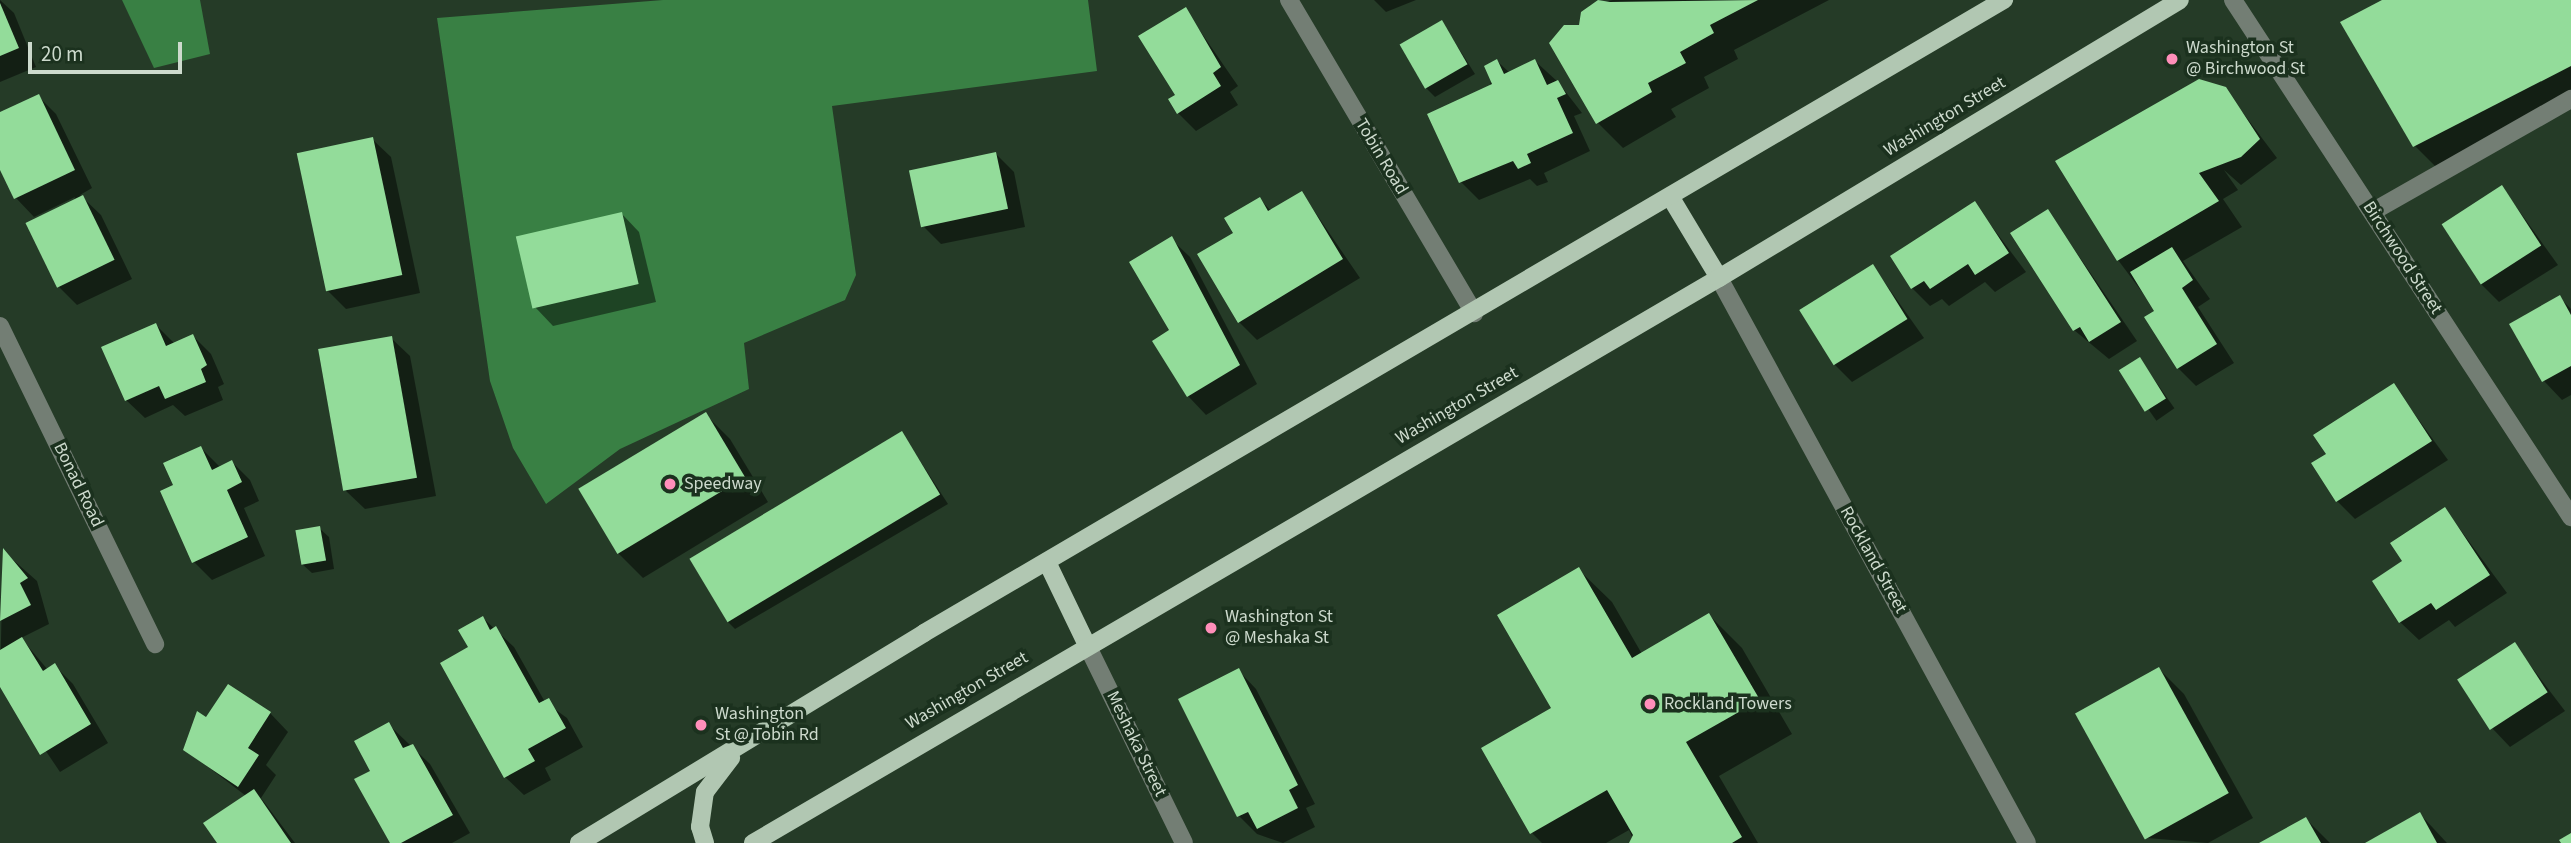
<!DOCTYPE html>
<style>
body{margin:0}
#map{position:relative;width:2571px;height:843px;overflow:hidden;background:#253b27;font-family:"Source Sans 3",sans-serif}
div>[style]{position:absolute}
.forest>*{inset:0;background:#398044}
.shadow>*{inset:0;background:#0007;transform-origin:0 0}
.building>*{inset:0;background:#93dc9a;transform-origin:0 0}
.minor>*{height:18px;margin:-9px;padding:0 9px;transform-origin:9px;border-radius:9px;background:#737e74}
.major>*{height:18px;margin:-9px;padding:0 9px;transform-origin:9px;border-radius:9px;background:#b1c7b2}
.dots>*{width:19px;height:19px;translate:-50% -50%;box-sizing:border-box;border:4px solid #1b311e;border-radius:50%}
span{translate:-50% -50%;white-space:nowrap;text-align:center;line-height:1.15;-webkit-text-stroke:7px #1b311e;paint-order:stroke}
.poi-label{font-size:18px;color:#cddacd}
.left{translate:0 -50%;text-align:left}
.street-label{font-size:18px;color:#cddacd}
.scale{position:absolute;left:28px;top:42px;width:154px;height:32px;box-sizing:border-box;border:4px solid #cddacd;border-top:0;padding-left:9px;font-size:21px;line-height:24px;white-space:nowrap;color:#cddacd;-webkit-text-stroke:5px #1b311e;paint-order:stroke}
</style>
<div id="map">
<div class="forest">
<div style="clip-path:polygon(122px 0,200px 0,210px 54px,154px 68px)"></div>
<div style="clip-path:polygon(663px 0,1088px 0,1097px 71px,832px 106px,856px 275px,845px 300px,744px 343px,749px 389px,620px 449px,546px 504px,513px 448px,490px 381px,437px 18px)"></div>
</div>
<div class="shadow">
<div style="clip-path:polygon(0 0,14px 13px,36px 67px,0 82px)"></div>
<div style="clip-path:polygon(1374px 0,1416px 0,1386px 12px)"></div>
<div style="clip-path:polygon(1613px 0,1829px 0,1734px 50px,1738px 59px,1704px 77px,1709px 88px,1671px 109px,1676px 117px,1623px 148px,1598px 123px,1551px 43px,1580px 26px,1590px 5px)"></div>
<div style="clip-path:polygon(2386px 0,2571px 0,2571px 104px,2440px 171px,2415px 146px)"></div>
<div style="clip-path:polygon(1185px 9px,1238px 86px,1230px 92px,1238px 105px,1196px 131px,1178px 113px)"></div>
<div style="clip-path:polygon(1442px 22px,1475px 74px,1435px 97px,1425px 87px)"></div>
<div style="clip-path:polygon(1497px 61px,1510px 73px,1535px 61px,1558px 82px,1582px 113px,1574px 116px,1590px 151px,1544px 173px,1548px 182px,1537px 186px,1530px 179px,1479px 200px,1461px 182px)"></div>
<div style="clip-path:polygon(2225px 89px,2277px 158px,2241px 185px,2224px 170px,2238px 190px,2223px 199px,2242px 227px,2183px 261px,2210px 299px,2198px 307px,2234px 363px,2196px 386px,2178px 368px,2157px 312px,2118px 260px)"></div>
<div style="clip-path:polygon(38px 96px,56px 114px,92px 188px,80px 195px,101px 215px,132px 279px,77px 305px,59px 287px,75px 197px,34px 217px,16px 198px,0 166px,0 114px)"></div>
<div style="clip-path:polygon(372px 139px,391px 157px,420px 293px,346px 309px,328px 291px)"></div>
<div style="clip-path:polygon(995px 153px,1014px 172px,1025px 227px,941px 244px,923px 226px)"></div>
<div style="clip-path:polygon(2502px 187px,2558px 265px,2499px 302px,2481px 284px)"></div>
<div style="clip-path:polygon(1302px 193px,1360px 278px,1257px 340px,1239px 322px,1235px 233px,1260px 199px,1271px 211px)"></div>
<div style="clip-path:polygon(1975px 204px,2026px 272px,1995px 292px,1985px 282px,1949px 306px,1942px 299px,1930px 306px,1912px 288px)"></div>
<div style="clip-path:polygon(2048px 211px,2137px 341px,2109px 359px,2074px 330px)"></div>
<div style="clip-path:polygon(621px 213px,639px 232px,656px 302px,553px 326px,535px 307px)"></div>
<div style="clip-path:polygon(1171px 239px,1190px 257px,1257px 384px,1206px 415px,1188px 396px,1171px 331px)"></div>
<div style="clip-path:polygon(1873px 266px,1924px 338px,1852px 382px,1834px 364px)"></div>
<div style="clip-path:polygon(2560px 298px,2571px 309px,2571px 395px,2562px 400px,2544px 381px,2512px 325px)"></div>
<div style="clip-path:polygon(156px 325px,175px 344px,193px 336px,211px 354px,224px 384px,218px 387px,223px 400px,185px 416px,173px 405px,145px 418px,126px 400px)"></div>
<div style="clip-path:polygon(391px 338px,410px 356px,436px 496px,365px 509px,346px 491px)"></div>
<div style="left:2140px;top:359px;width:60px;height:22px;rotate:55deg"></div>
<div style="clip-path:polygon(2394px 386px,2448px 460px,2355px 519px,2337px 501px,2328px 455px)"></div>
<div style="clip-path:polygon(705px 414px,730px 439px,768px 502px,643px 578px,618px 553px,580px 490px)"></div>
<div style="clip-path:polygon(902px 433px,948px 504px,735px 629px,726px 620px)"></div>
<div style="clip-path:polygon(201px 448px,219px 466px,232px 462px,250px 480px,259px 501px,244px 508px,265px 556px,212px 580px,194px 562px,175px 486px)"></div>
<div style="clip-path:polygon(2445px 509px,2507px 593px,2455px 627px,2449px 620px,2419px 640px,2400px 622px,2404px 561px)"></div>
<div style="clip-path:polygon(319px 528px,329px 537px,334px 569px,312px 573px,302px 564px)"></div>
<div style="clip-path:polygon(3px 551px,37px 581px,49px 624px,21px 638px,48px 670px,55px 666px,73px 684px,108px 743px,60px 772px,0 683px)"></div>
<div style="clip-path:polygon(1578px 569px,1612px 602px,1642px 654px,1709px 615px,1742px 648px,1792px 734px,1719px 776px,1758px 843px,1635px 843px,1629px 830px,1606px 843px,1542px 843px,1532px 833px,1484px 749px,1553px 709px)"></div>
<div style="clip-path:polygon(483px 618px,514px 647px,545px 702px,567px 718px,583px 747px,545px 768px,551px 780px,524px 795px,505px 777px,470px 648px)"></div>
<div style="clip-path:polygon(2514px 644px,2565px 711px,2510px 747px,2492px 728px)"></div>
<div style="clip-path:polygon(2159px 669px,2184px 694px,2253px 818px,2208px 843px,2147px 838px)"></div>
<div style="clip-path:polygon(1238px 670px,1256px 689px,1315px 804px,1306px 808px,1315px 827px,1283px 843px,1257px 834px,1239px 816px)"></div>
<div style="clip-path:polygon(270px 713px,288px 732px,266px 765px,276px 775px,261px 798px,295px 843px,219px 843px,246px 796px,185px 749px,206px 720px)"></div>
<div style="clip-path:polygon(388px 724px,430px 764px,470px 833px,452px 843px,392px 843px,372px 771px)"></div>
<div style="clip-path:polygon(2420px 814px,2447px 843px,2369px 843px)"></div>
<div style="clip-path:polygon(2306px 819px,2330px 843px,2264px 843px)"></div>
</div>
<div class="building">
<div style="clip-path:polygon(1598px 0,1610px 2px,1758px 0,1710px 25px,1714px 33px,1680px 52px,1686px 63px,1648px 83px,1652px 92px,1596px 124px,1549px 43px,1564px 25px,1579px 25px,1581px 12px)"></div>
<div style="clip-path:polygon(2382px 0,2571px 0,2571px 66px,2413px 147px,2340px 22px)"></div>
<div style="clip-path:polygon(0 3px,19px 48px,0 56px)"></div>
<div style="clip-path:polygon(1186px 7px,1221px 67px,1213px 73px,1221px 86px,1177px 114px,1168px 99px,1175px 95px,1138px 36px)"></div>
<div style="left:1442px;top:20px;width:51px;height:49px;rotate:60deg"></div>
<div style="clip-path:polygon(1497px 59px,1504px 74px,1535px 59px,1547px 85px,1558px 80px,1566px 94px,1557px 98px,1573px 133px,1527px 154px,1531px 163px,1518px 169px,1513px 161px,1459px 183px,1427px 114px,1492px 84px,1484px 66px)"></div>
<div style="clip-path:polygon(2199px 79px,2226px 87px,2260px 139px,2241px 157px,2199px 173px,2219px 201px,2117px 261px,2055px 161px)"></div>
<div style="clip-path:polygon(39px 94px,75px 170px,14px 199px,0 170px,0 112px)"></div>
<div style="left:373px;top:137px;width:141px;height:78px;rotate:78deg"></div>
<div style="left:996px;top:152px;width:58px;height:89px;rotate:78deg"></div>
<div style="left:2502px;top:185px;width:72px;height:72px;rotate:57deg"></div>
<div style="clip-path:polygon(1302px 191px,1343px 259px,1238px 323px,1197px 254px,1233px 233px,1224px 218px,1260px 197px,1268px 211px)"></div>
<div style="left:83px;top:195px;width:72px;height:64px;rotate:64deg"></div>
<div style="clip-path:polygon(1975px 201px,2009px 253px,1975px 275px,1968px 264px,1930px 289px,1924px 281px,1911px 289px,1890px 256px)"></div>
<div style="clip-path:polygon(2048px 209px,2121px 322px,2089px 342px,2080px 327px,2073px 331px,2010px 233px)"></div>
<div style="left:622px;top:212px;width:74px;height:109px;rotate:77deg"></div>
<div style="clip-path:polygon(1172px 236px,1240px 365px,1187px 397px,1152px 341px,1169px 330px,1129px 262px)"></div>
<div style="clip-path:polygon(2172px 247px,2193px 280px,2182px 288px,2217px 344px,2177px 369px,2144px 317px,2154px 311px,2130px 272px)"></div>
<div style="left:1873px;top:264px;width:65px;height:87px;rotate:58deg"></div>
<div style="clip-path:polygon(2560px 295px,2571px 315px,2571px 366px,2542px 382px,2509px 324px)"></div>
<div style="clip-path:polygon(156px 323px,166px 346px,193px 334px,207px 365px,201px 369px,206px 382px,165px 399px,159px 386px,125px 401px,101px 347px)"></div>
<div style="left:392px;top:336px;width:144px;height:75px;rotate:80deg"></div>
<div style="left:2140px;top:357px;width:49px;height:25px;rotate:58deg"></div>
<div style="clip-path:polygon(2394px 383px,2432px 441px,2336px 502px,2311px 463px,2326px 454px,2313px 435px)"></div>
<div style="left:706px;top:412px;width:76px;height:149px;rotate:59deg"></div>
<div style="left:902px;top:431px;width:74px;height:248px;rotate:59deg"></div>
<div style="clip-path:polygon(201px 446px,212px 470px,232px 460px,242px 482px,227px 490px,248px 537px,192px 563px,160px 491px,173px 485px,163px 463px)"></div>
<div style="clip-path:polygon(2445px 507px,2490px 575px,2436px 610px,2431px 603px,2399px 623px,2372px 581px,2402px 561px,2390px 543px)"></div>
<div style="left:320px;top:526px;width:35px;height:25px;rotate:80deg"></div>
<div style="clip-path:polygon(3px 548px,28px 578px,20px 583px,31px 605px,0 621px)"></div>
<div style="clip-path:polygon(1579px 567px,1632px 658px,1709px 613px,1760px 700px,1686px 742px,1742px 837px,1732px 843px,1629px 843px,1633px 835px,1607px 790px,1530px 834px,1481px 748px,1551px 708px,1497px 615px)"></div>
<div style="clip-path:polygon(483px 616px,490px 630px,496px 626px,539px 703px,549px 698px,566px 728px,528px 749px,535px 761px,504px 778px,440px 663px,468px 647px,458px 630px)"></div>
<div style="clip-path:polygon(22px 637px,43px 671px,55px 663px,91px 724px,40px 755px,0 687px,0 650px)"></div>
<div style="left:2515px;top:642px;width:60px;height:69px;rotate:57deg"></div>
<div style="left:2159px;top:667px;width:144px;height:96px;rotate:61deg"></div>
<div style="clip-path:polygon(1239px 668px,1298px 785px,1289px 790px,1298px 808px,1257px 829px,1248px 812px,1237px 817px,1178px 699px)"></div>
<div style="clip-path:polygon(228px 684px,271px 712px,248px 748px,259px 755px,238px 787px,183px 750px,197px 711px,206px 717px)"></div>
<div style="clip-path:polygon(389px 722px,403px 748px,413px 744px,453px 815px,401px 843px,390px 843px,354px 779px,370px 771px,354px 741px)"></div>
<div style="clip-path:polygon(254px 789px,291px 843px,217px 843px,203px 823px)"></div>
<div style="clip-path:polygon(2420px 812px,2437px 843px,2365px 843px)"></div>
<div style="clip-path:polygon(2306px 817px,2321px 843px,2259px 843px)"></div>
<div style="clip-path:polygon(2571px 833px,2571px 843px,2561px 843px,2559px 840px)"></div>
</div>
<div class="minor">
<div style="left:1289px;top:0;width:364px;rotate:59.4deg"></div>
<div style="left:2233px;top:0;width:618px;rotate:56.82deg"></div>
<div style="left:2372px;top:212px;width:229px;rotate:-29.6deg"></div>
<div style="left:1719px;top:278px;width:643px;rotate:61.4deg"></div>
<div style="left:0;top:326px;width:354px;rotate:64deg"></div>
<div style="left:1087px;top:645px;width:220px;rotate:63.9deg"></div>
</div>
<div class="major">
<div style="left:1671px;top:198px;width:93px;rotate:59deg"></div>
<div style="left:1047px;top:562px;width:92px;rotate:64.3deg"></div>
<div style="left:579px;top:843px;width:404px;rotate:-31.3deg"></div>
<div style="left:924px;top:633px;width:1252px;rotate:-30.38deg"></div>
<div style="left:705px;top:843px;width:17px;rotate:-107deg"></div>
<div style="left:700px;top:827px;width:35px;rotate:-82deg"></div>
<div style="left:705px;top:792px;width:43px;rotate:-52.6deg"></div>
<div style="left:753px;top:843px;width:1119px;rotate:-30.32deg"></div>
<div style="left:1719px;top:278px;width:538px;rotate:-31.09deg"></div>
</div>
<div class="dots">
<div style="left:2172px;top:59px;background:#ff8eb9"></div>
<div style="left:670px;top:484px;background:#ff8eb9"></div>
<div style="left:1211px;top:628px;background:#ff8eb9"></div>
<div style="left:1650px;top:704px;background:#ff8eb9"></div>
<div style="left:701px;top:725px;background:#ff8eb9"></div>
</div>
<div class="poi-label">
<span class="left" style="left:2186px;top:59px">Washington St<br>@ Birchwood St</span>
<span class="left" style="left:684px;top:484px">Speedway</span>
<span class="left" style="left:1225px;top:628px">Washington St<br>@ Meshaka St</span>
<span class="left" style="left:1664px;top:704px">Rockland Towers</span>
<span class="left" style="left:715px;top:725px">Washington<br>St @ Tobin Rd</span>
</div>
<div class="street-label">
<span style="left:1945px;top:117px;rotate:-31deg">Washington Street</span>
<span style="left:1381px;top:157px;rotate:59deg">Tobin Road</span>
<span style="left:2402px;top:258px;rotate:57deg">Birchwood Street</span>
<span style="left:1457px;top:406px;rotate:-30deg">Washington Street</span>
<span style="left:78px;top:485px;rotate:64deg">Bonad Road</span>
<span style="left:1873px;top:560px;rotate:61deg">Rockland Street</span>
<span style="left:967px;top:691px;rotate:-30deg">Washington Street</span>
<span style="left:1136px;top:744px;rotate:64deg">Meshaka Street</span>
</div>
<div class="scale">20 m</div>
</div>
